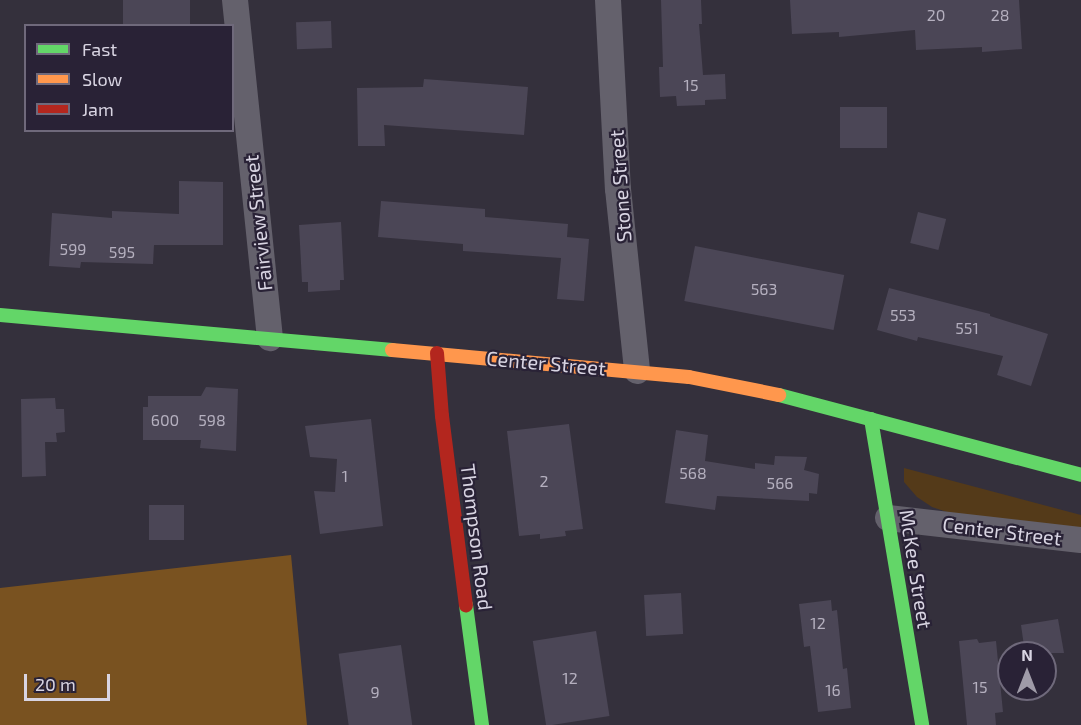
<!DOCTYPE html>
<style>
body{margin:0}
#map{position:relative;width:1081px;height:725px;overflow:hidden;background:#34303c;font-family:"Exo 2",sans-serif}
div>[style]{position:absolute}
.green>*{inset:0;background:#543a19}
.forest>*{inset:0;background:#795220}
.building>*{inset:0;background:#4b4656;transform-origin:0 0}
.street>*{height:26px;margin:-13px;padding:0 13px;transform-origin:13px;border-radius:13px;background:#64616c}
.fast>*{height:14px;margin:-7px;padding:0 7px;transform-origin:7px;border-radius:7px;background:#63d668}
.slow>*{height:14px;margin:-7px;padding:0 7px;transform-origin:7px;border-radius:7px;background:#ff974d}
.jam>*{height:14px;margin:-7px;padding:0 7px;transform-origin:7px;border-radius:7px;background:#b3261e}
span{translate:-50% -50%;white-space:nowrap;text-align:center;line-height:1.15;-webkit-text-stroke:4.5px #292236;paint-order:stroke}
.number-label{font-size:16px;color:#b5b0bf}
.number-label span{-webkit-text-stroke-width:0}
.street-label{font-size:20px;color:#d8d4e2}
.legend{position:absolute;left:24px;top:24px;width:210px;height:108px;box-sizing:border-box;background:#292236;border:2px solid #6f697b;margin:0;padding:8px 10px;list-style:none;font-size:18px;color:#d8d4e2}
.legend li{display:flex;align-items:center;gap:12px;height:30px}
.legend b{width:30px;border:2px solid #6f697b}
.north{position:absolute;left:997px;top:641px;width:60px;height:60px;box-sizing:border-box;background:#292236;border:2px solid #6f697b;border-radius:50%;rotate:0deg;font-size:16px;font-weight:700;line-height:24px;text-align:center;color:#d8d4e2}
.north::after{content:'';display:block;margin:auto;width:21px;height:27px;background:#9f9ba8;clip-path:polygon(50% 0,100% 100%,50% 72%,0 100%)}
.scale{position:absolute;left:24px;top:674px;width:86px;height:27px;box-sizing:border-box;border:3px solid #d8d4e2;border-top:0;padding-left:8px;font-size:18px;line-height:21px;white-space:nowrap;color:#d8d4e2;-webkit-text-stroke:4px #292236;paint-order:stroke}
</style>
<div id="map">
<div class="green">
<div style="clip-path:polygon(904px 468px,1081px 515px,1081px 529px,950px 513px,932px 507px,917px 497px,904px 482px)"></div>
</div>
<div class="forest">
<div style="clip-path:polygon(291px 555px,307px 725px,0 725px,0 588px)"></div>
</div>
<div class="building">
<div style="left:123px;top:0;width:67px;height:26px"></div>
<div style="clip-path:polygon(661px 0,701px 0,702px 24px,699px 24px,703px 75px,725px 74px,726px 99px,705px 100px,705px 105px,677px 106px,676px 96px,660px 97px,659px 67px,663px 67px)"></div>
<div style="clip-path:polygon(790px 0,1019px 0,1022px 49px,982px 52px,982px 47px,916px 50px,915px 30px,839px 37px,839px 32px,792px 34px)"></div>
<div style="left:331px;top:21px;width:27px;height:35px;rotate:88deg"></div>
<div style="clip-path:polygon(424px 79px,528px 87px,524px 135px,384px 125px,385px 146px,358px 146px,357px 88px,423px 87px)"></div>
<div style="left:840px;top:107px;width:47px;height:41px"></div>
<div style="clip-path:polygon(179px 181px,223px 182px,223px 245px,154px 245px,153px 264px,81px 262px,80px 268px,49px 266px,52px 213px,112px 218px,112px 211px,179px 214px)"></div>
<div style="clip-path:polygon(381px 201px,485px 209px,485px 217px,568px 224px,567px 237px,589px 239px,584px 301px,557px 299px,561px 258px,463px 251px,463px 244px,378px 237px)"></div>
<div style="left:918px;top:212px;width:29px;height:32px;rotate:14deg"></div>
<div style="clip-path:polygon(341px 222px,344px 280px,340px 280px,340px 290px,308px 292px,308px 282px,302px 282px,299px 225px)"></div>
<div style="left:695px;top:246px;width:152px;height:56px;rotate:11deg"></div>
<div style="clip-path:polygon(889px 288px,990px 314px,990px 316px,1048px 334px,1031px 386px,997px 375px,1003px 356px,918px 337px,917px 341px,877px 330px)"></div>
<div style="clip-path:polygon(206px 387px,238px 389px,236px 451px,200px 448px,201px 440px,143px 440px,143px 407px,148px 407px,148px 396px,201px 396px)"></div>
<div style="clip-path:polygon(55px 398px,56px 409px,64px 409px,65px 432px,56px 433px,57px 442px,45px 442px,46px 476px,22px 477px,21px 399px)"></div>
<div style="clip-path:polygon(371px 419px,383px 526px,320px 534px,314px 491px,335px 492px,337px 459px,310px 457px,305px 426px)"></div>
<div style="clip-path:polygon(569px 424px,583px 529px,565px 531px,566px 536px,540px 539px,540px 534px,519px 536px,507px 431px)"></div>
<div style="clip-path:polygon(676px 430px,708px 435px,705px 461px,755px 469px,755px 463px,774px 465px,775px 456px,807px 457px,804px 470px,819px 474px,817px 494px,809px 493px,809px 501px,717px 496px,715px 510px,665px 503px)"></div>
<div style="left:184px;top:505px;width:35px;height:35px;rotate:90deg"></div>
<div style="left:681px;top:593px;width:41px;height:37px;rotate:87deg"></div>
<div style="clip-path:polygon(831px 600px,832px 611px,837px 610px,843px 669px,847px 668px,851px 708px,818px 712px,810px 646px,804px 647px,799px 604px)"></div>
<div style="clip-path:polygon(1058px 619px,1064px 653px,1025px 653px,1021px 625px)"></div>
<div style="left:596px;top:631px;width:86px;height:64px;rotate:81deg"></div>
<div style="clip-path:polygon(977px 639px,979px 643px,996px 641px,1003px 712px,995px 713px,996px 725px,967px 725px,959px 641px)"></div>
<div style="left:401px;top:645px;width:81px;height:63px;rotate:82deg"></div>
</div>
<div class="street">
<div style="left:235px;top:0;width:340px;rotate:84.1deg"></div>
<div style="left:608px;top:0;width:189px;rotate:87deg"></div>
<div style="left:618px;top:189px;width:183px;rotate:84deg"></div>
<div style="left:888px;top:518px;width:194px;rotate:6.5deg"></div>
</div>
<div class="fast">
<div style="left:0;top:315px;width:394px;rotate:5.1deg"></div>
<div style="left:779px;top:395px;width:312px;rotate:14.8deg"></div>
<div style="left:871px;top:419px;width:310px;rotate:80.5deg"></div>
<div style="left:466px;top:605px;width:121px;rotate:82.4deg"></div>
</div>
<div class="slow">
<div style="left:392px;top:350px;width:298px;rotate:5.2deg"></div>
<div style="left:689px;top:377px;width:92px;rotate:11.3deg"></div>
</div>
<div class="jam">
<div style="left:437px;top:353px;width:63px;rotate:85.5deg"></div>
<div style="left:442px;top:416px;width:191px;rotate:82.8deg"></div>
</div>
<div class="number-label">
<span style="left:936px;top:15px">20</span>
<span style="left:1000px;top:15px">28</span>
<span style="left:691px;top:85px">15</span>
<span style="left:73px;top:249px">599</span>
<span style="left:122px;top:252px">595</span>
<span style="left:764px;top:289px">563</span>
<span style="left:903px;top:315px">553</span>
<span style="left:967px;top:328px">551</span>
<span style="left:165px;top:420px">600</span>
<span style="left:212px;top:420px">598</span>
<span style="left:693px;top:473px">568</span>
<span style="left:345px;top:476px">1</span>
<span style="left:544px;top:481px">2</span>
<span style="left:780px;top:483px">566</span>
<span style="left:818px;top:623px">12</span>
<span style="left:570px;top:678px">12</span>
<span style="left:980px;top:687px">15</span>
<span style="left:833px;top:690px">16</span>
<span style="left:375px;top:692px">9</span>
</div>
<div class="street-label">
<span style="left:620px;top:186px;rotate:-94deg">Stone Street</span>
<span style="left:258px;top:223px;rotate:-96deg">Fairview Street</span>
<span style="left:546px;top:363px;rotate:5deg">Center Street</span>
<span style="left:1002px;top:531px;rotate:7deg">Center Street</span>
<span style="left:477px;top:537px;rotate:83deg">Thompson Road</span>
<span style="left:916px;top:569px;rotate:81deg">McKee Street</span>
</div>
<ul class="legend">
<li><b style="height:8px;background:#63d668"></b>Fast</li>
<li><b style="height:8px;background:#ff974d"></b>Slow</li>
<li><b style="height:8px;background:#b3261e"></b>Jam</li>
</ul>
<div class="north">N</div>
<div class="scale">20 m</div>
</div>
